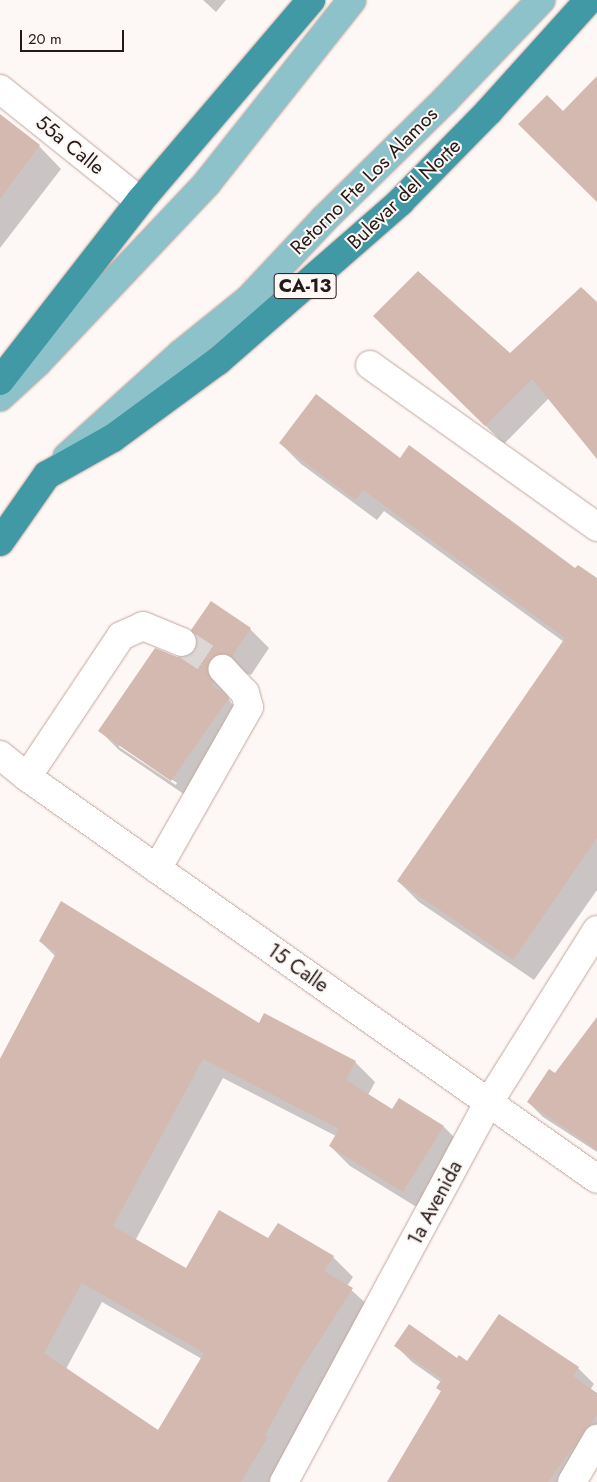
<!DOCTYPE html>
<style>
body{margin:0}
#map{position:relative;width:597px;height:1482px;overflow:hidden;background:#fdf7f5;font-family:Jost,sans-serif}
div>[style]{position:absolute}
.shadow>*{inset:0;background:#0003}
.building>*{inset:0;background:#d4b9b0}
.minor-tunnel>*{height:28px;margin-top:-14px;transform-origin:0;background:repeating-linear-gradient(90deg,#dcd6d4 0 28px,transparent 0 42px)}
.roads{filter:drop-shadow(0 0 1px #c1a79e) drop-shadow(0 0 1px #c1a79e)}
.minor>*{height:28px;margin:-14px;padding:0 14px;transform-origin:14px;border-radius:14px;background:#fff}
.major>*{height:28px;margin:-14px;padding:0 14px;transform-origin:14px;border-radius:14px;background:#8dc2ca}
.highway>*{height:28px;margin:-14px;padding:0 14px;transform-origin:14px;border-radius:14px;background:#4199a6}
span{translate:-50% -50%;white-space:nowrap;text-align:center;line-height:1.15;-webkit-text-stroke:4px #fdf7f5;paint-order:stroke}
.shield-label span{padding:1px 4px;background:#fdf7f5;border:1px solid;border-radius:4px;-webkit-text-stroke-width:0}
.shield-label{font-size:19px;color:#231916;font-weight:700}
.street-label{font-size:20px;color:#231916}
.scale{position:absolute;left:20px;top:30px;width:104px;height:22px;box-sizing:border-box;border:2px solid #231916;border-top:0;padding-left:6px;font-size:15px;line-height:18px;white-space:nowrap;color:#231916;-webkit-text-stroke:4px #fdf7f5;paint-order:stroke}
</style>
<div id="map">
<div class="shadow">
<div style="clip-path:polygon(203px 0,226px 0,216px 12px)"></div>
<div style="clip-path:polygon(0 116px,39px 146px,61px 169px,0 248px)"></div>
<div style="clip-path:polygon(597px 304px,597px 455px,549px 398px,504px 444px,375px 316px,510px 354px)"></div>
<div style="clip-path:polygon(280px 443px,400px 459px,576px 570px,597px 580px,597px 890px,534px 980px,419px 902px,398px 881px,564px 642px,384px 511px,377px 520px,301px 464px)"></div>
<div style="clip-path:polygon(evenodd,211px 603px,250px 629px,269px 648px,251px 675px,240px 672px,226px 692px,231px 703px,247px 718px,191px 799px,119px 750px,100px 731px,176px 658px,185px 659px,193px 655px,197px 649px,211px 603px,119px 744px,177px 783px,176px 785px,119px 747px,119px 744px)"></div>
<div style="clip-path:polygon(evenodd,40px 941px,355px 1062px,375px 1082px,368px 1095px,393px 1110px,399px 1100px,444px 1127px,464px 1147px,423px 1211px,350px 1166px,330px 1146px,336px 1136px,223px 1078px,135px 1241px,186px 1270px,269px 1240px,333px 1257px,353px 1277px,347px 1286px,372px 1309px,273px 1482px,0 1482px,0 1059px,55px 956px,40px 941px,102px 1302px,202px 1359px,159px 1431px,66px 1369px,102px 1302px)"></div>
<div style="clip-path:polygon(597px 1019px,597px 1152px,543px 1117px,528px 1102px,555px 1075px)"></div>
<div style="clip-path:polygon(396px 1346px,468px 1363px,578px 1368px,594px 1384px,590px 1390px,597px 1395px,597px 1452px,575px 1482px,388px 1482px,442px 1392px,438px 1388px,442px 1383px,412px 1362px)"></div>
</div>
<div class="building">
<div style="clip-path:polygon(597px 76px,597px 202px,518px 124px,547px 95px,563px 111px)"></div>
<div style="clip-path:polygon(0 114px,40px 145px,0 199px)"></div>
<div style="clip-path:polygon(418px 271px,510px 353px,581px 287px,597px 302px,597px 459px,532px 379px,485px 426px,373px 316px)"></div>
<div style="clip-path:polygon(316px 394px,400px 458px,409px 445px,575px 568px,578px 565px,597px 578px,597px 838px,513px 960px,397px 881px,565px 638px,363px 490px,355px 500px,279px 443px)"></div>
<div style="clip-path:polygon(211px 601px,251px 628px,232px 657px,219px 654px,213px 657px,208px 664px,208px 673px,214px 682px,212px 685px,229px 698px,171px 781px,98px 731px,155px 648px,177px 657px,185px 657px,192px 654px,196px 648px,197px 640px,191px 630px)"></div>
<div style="clip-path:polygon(evenodd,61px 901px,259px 1023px,264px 1013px,356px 1061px,346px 1080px,392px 1109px,399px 1098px,444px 1126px,403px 1192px,329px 1146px,339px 1129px,203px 1059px,113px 1226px,186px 1268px,219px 1210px,268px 1238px,278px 1223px,334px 1256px,324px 1271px,353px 1288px,300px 1371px,265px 1435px,268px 1437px,241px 1482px,0 1482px,0 1059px,56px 953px,39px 941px,61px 901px,82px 1283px,204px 1353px,158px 1430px,44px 1353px,82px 1283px)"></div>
<div style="clip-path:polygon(597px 1017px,597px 1150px,527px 1102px,549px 1069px,555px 1073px)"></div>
<div style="clip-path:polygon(499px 1314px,579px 1367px,573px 1376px,597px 1393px,597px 1415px,548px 1482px,387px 1482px,441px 1391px,436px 1388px,442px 1379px,394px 1346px,409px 1324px,457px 1358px,459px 1355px,467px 1361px)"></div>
</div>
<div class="minor-tunnel">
<div style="left:182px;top:642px;width:49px;rotate:33.4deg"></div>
</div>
<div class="roads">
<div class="minor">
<div style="left:0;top:89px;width:179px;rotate:38.7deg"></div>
<div style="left:370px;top:365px;width:279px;rotate:35.5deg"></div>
<div style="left:0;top:755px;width:35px;rotate:39deg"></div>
<div style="left:27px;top:777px;width:697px;rotate:35.19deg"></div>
<div style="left:27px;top:777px;width:169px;rotate:-56.3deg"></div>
<div style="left:121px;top:636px;width:24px;rotate:-24deg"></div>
<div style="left:143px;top:626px;width:42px;rotate:22.3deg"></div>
<div style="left:157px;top:869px;width:186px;rotate:-60.4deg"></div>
<div style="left:249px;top:707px;width:15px;rotate:-106deg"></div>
<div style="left:245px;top:693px;width:33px;rotate:-133deg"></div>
<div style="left:284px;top:1482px;width:432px;rotate:-61.7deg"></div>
<div style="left:489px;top:1102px;width:203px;rotate:-57.9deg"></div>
<div style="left:572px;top:1482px;width:50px;rotate:-59.8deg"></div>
</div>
<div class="major">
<div style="left:0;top:397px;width:50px;rotate:-42.6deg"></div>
<div style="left:37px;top:363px;width:248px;rotate:-46.6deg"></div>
<div style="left:207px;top:183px;width:233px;rotate:-51.6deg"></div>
<div style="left:67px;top:457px;width:154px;rotate:-42.1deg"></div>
<div style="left:181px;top:354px;width:86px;rotate:-38.9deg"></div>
<div style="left:248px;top:300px;width:111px;rotate:-46.8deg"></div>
<div style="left:324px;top:219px;width:171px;rotate:-44.5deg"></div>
<div style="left:446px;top:99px;width:137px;rotate:-46.2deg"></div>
</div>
<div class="highway">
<div style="left:0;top:381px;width:228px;rotate:-52.1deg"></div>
<div style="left:140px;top:201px;width:264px;rotate:-49.6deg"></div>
<div style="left:0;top:542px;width:82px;rotate:-55deg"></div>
<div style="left:47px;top:475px;width:76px;rotate:-29.3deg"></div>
<div style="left:113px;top:438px;width:130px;rotate:-36.3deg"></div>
<div style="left:218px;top:361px;width:242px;rotate:-41.1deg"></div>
<div style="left:400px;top:202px;width:127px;rotate:-45.6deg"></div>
<div style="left:489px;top:111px;width:149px;rotate:-48deg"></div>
</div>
</div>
<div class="shield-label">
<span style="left:305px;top:286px">CA-13</span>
</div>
<div class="street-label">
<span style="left:70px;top:145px;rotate:39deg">55a Calle</span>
<span style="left:364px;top:181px;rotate:-45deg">Retorno Fte Los Alamos</span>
<span style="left:404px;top:194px;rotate:-44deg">Bulevar del Norte</span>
<span style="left:298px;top:968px;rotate:35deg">15 Calle</span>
<span style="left:435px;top:1203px;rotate:-62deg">1a Avenida</span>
</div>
<div class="scale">20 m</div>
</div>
